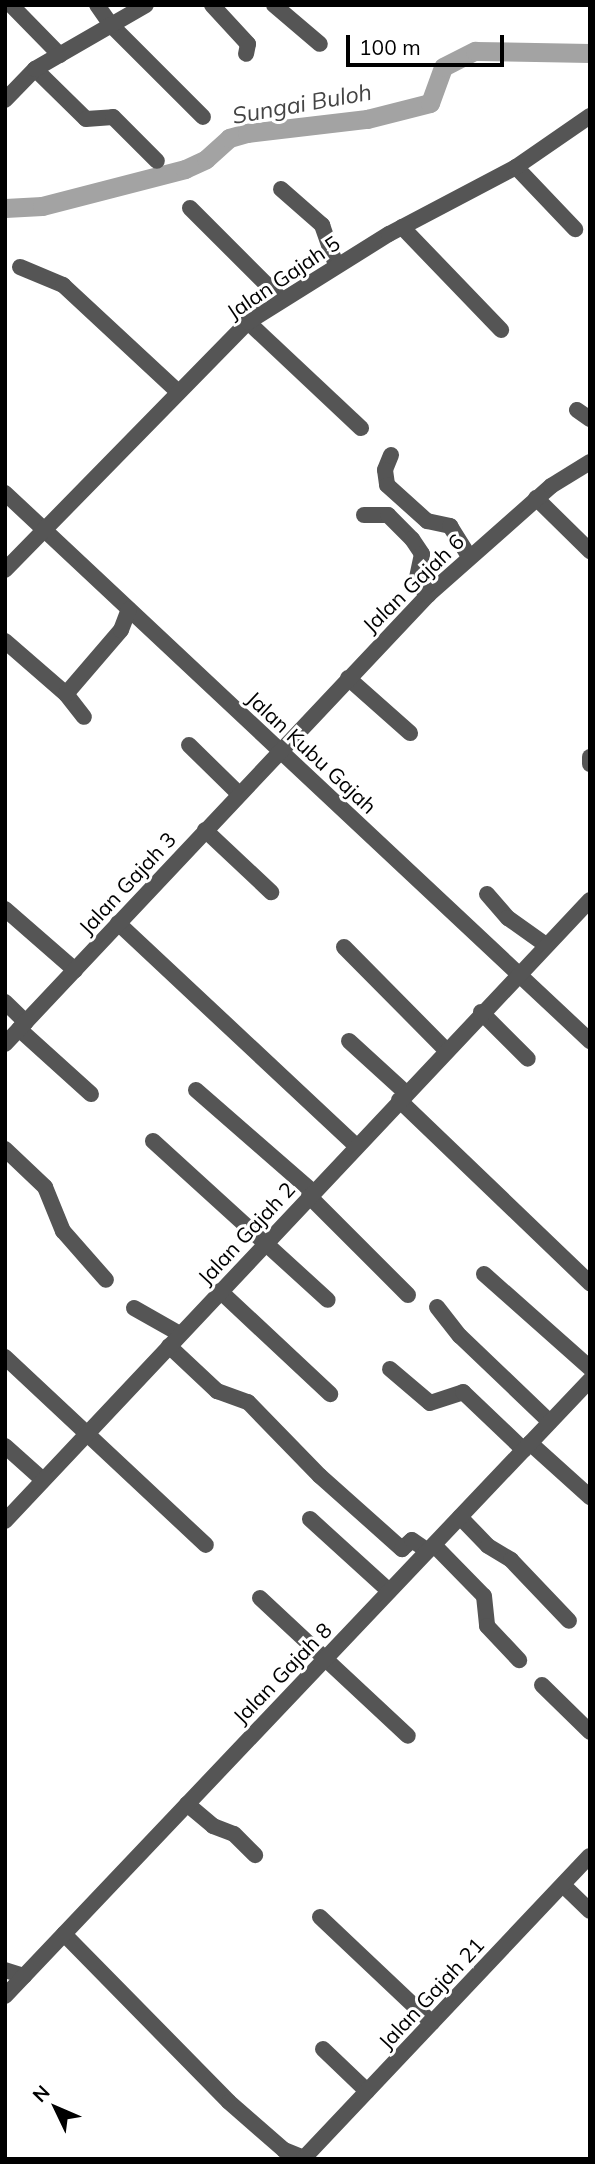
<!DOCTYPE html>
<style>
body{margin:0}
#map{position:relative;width:595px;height:2164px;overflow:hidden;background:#fff;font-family:Mulish,sans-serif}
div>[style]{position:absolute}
.river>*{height:19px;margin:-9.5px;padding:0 9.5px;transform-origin:9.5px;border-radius:9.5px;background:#a3a3a3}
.minor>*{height:16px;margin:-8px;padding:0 8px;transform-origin:8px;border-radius:8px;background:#555}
span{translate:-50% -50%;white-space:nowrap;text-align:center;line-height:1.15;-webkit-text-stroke:6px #fff;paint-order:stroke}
.street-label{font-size:21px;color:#000}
.water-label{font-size:23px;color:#444;font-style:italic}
.frame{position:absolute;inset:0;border:7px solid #000;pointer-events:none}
.north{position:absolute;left:21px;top:2073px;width:70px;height:70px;-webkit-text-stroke:5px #fff;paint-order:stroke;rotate:314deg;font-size:19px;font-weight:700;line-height:28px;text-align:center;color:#000}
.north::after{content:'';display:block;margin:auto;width:24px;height:32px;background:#000;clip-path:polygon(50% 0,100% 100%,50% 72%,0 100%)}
.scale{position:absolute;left:346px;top:35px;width:158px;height:32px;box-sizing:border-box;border:4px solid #000;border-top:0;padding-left:9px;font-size:21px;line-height:24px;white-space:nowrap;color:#000;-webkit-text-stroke:5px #fff;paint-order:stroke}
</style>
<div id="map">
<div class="river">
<div style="left:5px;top:208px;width:37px;rotate:-3deg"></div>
<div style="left:42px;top:206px;width:148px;rotate:-14.5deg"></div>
<div style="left:185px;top:169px;width:23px;rotate:-25deg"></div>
<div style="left:206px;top:159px;width:31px;rotate:-42deg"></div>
<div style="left:229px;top:138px;width:19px;rotate:-16deg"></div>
<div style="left:247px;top:133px;width:121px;rotate:-6.7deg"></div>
<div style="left:367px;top:119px;width:65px;rotate:-14.3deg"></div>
<div style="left:430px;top:103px;width:38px;rotate:-70deg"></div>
<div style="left:443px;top:67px;width:36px;rotate:-27deg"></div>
<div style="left:475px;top:51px;width:115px;rotate:1deg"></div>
</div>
<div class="minor">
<div style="left:11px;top:5px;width:70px;rotate:45.6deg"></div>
<div style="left:97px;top:5px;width:24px;rotate:55deg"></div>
<div style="left:111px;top:25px;width:130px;rotate:45deg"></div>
<div style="left:212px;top:5px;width:53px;rotate:47.3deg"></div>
<div style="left:248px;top:44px;width:10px;rotate:101deg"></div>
<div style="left:274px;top:5px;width:60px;rotate:40.3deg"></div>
<div style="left:35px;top:69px;width:71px;rotate:44.4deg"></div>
<div style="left:86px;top:119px;width:27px;rotate:-4deg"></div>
<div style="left:113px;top:117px;width:62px;rotate:45deg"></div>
<div style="left:5px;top:100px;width:43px;rotate:-45.9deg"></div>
<div style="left:35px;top:69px;width:128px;rotate:-30deg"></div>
<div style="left:516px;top:167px;width:86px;rotate:46.4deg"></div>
<div style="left:281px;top:189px;width:55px;rotate:41.3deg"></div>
<div style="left:322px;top:225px;width:42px;rotate:70.7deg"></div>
<div style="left:190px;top:208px;width:129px;rotate:45deg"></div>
<div style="left:402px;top:227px;width:143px;rotate:46.1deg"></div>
<div style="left:20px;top:267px;width:47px;rotate:22.7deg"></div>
<div style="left:63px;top:285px;width:156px;rotate:42.9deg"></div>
<div style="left:248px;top:322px;width:155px;rotate:43.2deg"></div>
<div style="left:577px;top:410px;width:16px;rotate:35deg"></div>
<div style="left:391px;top:455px;width:16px;rotate:112deg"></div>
<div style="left:385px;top:470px;width:15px;rotate:82deg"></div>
<div style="left:387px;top:485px;width:54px;rotate:42deg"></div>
<div style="left:427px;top:521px;width:24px;rotate:12deg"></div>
<div style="left:450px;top:526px;width:36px;rotate:58deg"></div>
<div style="left:5px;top:493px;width:802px;rotate:43.13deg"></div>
<div style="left:536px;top:498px;width:76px;rotate:44.5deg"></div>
<div style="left:364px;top:515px;width:24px"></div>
<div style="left:388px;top:515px;width:34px;rotate:45deg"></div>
<div style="left:412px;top:539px;width:18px;rotate:56deg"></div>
<div style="left:422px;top:554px;width:29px;rotate:102deg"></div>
<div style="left:416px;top:582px;width:18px;rotate:47deg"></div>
<div style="left:5px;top:570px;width:347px;rotate:-45.6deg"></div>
<div style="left:248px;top:322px;width:166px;rotate:-32deg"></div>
<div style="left:389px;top:234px;width:144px;rotate:-27.8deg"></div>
<div style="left:516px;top:167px;width:90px;rotate:-34.6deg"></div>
<div style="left:5px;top:641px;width:81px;rotate:41deg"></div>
<div style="left:66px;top:694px;width:29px;rotate:52deg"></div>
<div style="left:348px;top:678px;width:83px;rotate:41.6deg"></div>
<div style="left:66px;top:694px;width:84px;rotate:-49.3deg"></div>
<div style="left:121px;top:630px;width:22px;rotate:-69deg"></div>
<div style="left:189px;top:745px;width:70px;rotate:44.4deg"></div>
<div style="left:590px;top:757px;width:7px;rotate:90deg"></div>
<div style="left:205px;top:830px;width:91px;rotate:43.2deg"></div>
<div style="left:487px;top:894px;width:32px;rotate:49deg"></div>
<div style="left:508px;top:918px;width:47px;rotate:35.4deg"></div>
<div style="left:5px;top:909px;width:93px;rotate:41.1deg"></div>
<div style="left:118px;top:923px;width:326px;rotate:43.1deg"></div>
<div style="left:344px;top:947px;width:145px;rotate:45.3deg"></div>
<div style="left:5px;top:1002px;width:29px;rotate:44deg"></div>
<div style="left:481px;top:1012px;width:66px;rotate:45deg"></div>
<div style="left:19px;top:1029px;width:97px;rotate:42.1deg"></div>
<div style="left:349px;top:1041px;width:77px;rotate:42.4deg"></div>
<div style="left:5px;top:1044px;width:617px;rotate:-46.71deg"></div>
<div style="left:428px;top:595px;width:164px;rotate:-41.5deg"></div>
<div style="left:551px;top:486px;width:46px;rotate:-31.6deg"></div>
<div style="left:196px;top:1090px;width:155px;rotate:41.1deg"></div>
<div style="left:399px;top:1100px;width:265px;rotate:43.8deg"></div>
<div style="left:153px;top:1141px;width:236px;rotate:42.3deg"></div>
<div style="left:5px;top:1149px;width:55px;rotate:43.5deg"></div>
<div style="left:45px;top:1187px;width:48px;rotate:67.8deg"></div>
<div style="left:63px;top:1231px;width:65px;rotate:48.7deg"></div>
<div style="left:309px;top:1196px;width:140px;rotate:45deg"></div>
<div style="left:484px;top:1274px;width:142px;rotate:41.6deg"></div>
<div style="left:220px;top:1291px;width:151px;rotate:43.1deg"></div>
<div style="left:437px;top:1307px;width:37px;rotate:52deg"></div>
<div style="left:460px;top:1336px;width:124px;rotate:43.7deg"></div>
<div style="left:134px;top:1308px;width:53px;rotate:29.5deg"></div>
<div style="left:169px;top:1346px;width:66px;rotate:43.2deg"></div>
<div style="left:217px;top:1391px;width:33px;rotate:20deg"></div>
<div style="left:248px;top:1402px;width:103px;rotate:45.8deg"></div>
<div style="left:320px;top:1476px;width:110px;rotate:41.7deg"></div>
<div style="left:402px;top:1549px;width:13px;rotate:-42deg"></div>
<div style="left:412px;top:1540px;width:19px;rotate:35deg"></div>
<div style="left:5px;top:1357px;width:275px;rotate:43.1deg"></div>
<div style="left:390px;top:1369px;width:52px;rotate:40.4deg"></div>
<div style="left:430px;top:1403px;width:35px;rotate:-18deg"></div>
<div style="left:463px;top:1392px;width:84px;rotate:43.6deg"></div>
<div style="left:530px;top:1443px;width:81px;rotate:42deg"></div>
<div style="left:5px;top:1446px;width:51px;rotate:41.8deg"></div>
<div style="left:460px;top:1517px;width:40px;rotate:46deg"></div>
<div style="left:488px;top:1546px;width:27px;rotate:31deg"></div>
<div style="left:511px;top:1560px;width:84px;rotate:46.4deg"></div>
<div style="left:310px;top:1519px;width:107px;rotate:42.3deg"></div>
<div style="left:5px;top:1521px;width:853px;rotate:-46.71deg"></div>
<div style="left:434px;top:1545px;width:71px;rotate:45.6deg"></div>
<div style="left:484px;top:1596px;width:30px;rotate:84deg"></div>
<div style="left:487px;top:1626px;width:47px;rotate:46.7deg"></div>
<div style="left:260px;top:1598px;width:202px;rotate:43deg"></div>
<div style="left:542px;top:1685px;width:67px;rotate:44.4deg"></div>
<div style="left:187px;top:1804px;width:34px;rotate:40deg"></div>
<div style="left:213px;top:1826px;width:22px;rotate:21deg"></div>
<div style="left:234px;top:1834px;width:30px;rotate:45deg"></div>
<div style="left:563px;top:1885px;width:37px;rotate:44deg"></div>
<div style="left:320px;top:1917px;width:154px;rotate:43.4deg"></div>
<div style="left:64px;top:1934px;width:235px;rotate:45.5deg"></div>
<div style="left:229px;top:2102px;width:73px;rotate:41.1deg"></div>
<div style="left:284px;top:2150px;width:22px;rotate:22deg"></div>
<div style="left:5px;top:1970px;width:20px;rotate:18deg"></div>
<div style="left:5px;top:1996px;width:850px;rotate:-46.48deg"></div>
<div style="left:323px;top:2049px;width:61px;rotate:43.7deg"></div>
<div style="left:303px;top:2159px;width:417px;rotate:-46.6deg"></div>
</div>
<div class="street-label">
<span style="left:283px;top:277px;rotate:-34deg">Jalan Gajah 5</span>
<span style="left:413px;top:583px;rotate:-44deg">Jalan Gajah 6</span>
<span style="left:312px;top:752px;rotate:43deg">Jalan Kubu Gajah</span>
<span style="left:127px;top:883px;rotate:-47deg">Jalan Gajah 3</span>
<span style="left:246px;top:1233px;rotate:-47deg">Jalan Gajah 2</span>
<span style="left:282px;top:1673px;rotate:-46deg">Jalan Gajah 8</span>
<span style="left:431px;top:1993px;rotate:-47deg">Jalan Gajah 21</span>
</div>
<div class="water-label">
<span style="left:302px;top:104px;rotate:-10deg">Sungai Buloh</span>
</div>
<div class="frame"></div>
<div class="north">N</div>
<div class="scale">100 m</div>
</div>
